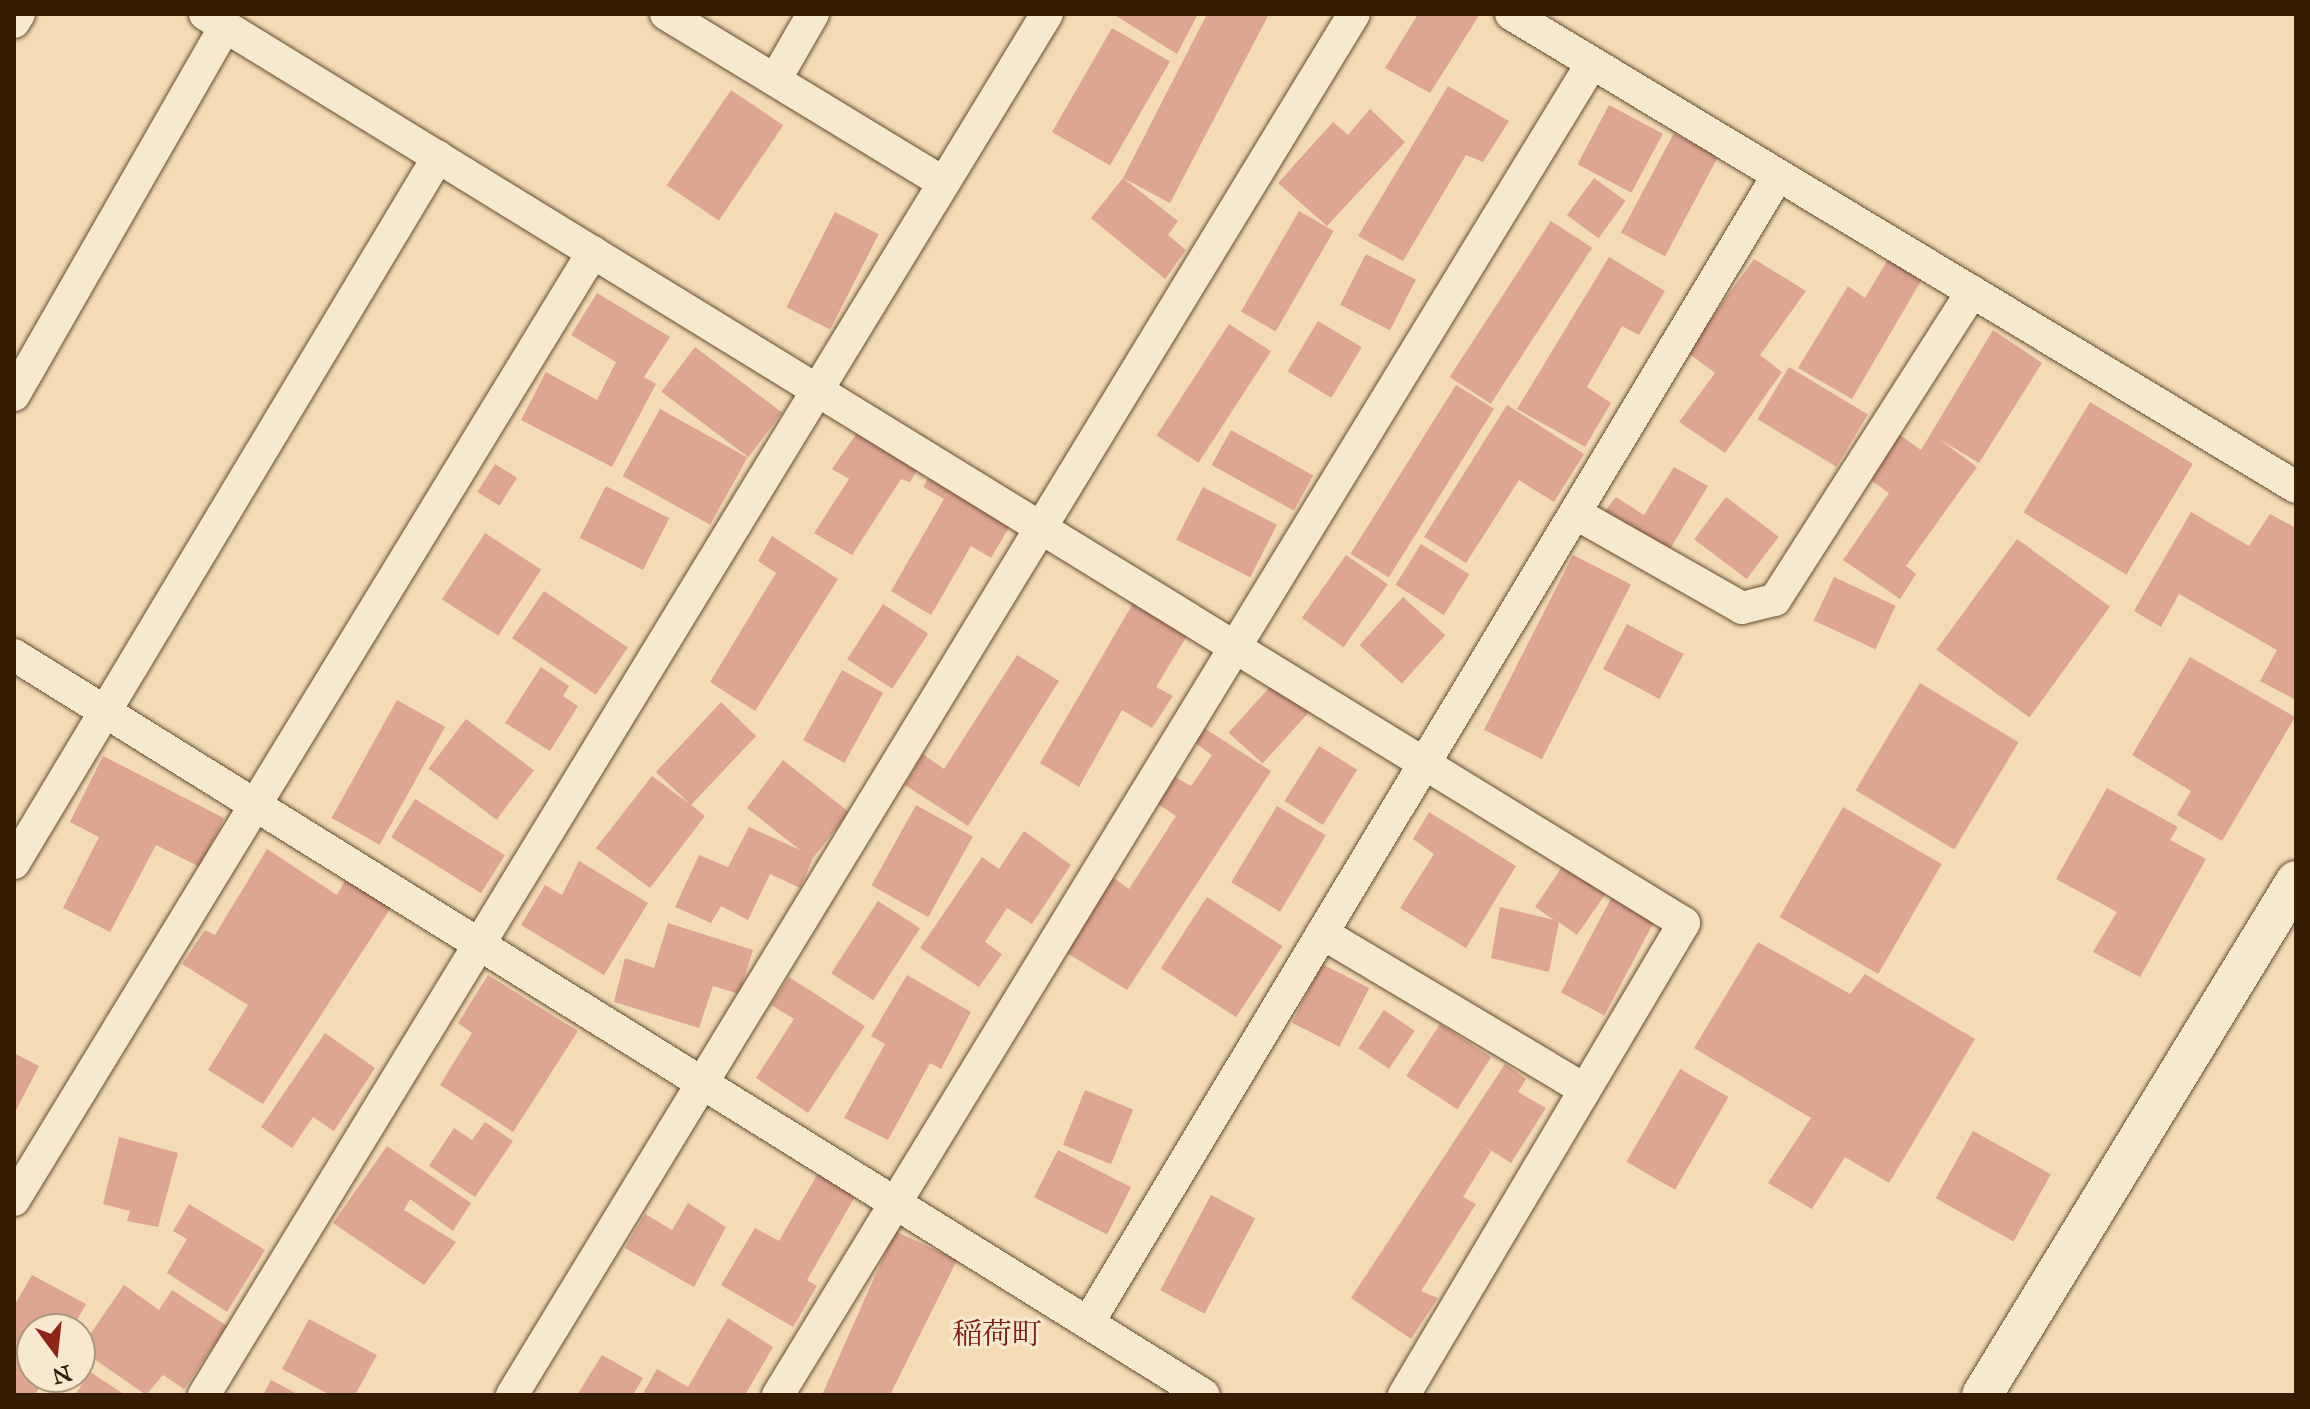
<!DOCTYPE html>
<meta charset="utf-8">
<style>
body{margin:0}
#map{position:relative;width:2310px;height:1409px;overflow:hidden;background:#f3dbb6;font-family:"IM FELL Great Primer","Noto Serif JP",serif}
div>[style]{position:absolute}
.building>*{inset:0;background:#dea592;transform-origin:0 0}
.roads{filter:drop-shadow(0 0 2px #644d30) drop-shadow(0 0 2px #644d30)}
.minor>*{height:32px;margin:-16px;padding:0 16px;transform-origin:16px;border-radius:16px;background:#f7e8d0}
.tertiary>*{height:40px;margin:-20px;padding:0 20px;transform-origin:20px;border-radius:20px;background:#f7e8d0}
span{translate:-50% -50%;white-space:nowrap;text-align:center;line-height:1.15;-webkit-text-stroke:6px #f7e8d0;paint-order:stroke}
.neighbourhood-label{font-size:30px;color:#7a1f14}
.frame{position:absolute;inset:0;border:16px solid #351e03;pointer-events:none}
.north{position:absolute;left:16px;top:1313px;width:80px;height:80px;box-sizing:border-box;background:#f7e8d0;border:2px solid #a9977e;border-radius:50%;rotate:165deg;font-size:22px;font-weight:700;line-height:32px;text-align:center;color:#351e03}
.north::after{content:'';display:block;margin:auto;width:28px;height:36px;background:#8f2418;clip-path:polygon(50% 0,100% 100%,50% 72%,0 100%)}
</style>
<div id="map">
<div class="building">
<div style="clip-path:polygon(1113px 14px,1198px 14px,1177px 54px)"></div>
<div style="clip-path:polygon(1207px 14px,1269px 14px,1170px 203px,1123px 178px)"></div>
<div style="clip-path:polygon(1418px 14px,1480px 14px,1430px 93px,1385px 68px)"></div>
<div style="left:1112px;top:28px;width:67px;height:120px;rotate:30deg"></div>
<div style="clip-path:polygon(1448px 86px,1509px 121px,1483px 162px,1466px 155px,1403px 261px,1358px 236px)"></div>
<div style="left:731px;top:90px;width:63px;height:115px;rotate:34deg"></div>
<div style="left:1609px;top:105px;width:61px;height:67px;rotate:28deg"></div>
<div style="clip-path:polygon(1370px 109px,1405px 142px,1327px 226px,1278px 183px,1333px 122px,1348px 135px)"></div>
<div style="left:1674px;top:133px;width:50px;height:113px;rotate:28deg"></div>
<div style="clip-path:polygon(1123px 178px,1178px 221px,1168px 235px,1186px 250px,1165px 279px,1091px 218px)"></div>
<div style="left:1594px;top:178px;width:39px;height:46px;rotate:36deg"></div>
<div style="left:1299px;top:211px;width:40px;height:116px;rotate:30deg"></div>
<div style="left:835px;top:212px;width:49px;height:107px;rotate:27deg"></div>
<div style="left:1551px;top:221px;width:49px;height:186px;rotate:33deg"></div>
<div style="left:1366px;top:254px;width:56px;height:57px;rotate:27deg"></div>
<div style="clip-path:polygon(1891px 254px,1925px 274px,1852px 399px,1798px 368px,1848px 286px,1865px 298px)"></div>
<div style="clip-path:polygon(1609px 257px,1665px 291px,1639px 335px,1622px 326px,1587px 387px,1611px 403px,1585px 447px,1517px 409px)"></div>
<div style="clip-path:polygon(1754px 259px,1806px 291px,1760px 355px,1782px 372px,1725px 453px,1679px 422px,1715px 373px,1687px 352px)"></div>
<div style="clip-path:polygon(597px 293px,670px 337px,644px 377px,656px 384px,612px 467px,521px 420px,546px 372px,597px 400px,616px 362px,571px 335px)"></div>
<div style="left:1318px;top:321px;width:51px;height:59px;rotate:31deg"></div>
<div style="left:1229px;top:324px;width:50px;height:133px;rotate:33deg"></div>
<div style="clip-path:polygon(1993px 330px,2042px 363px,1979px 463px,1939px 439px,1977px 467px,1906px 566px,1916px 574px,1900px 599px,1843px 560px,1889px 493px,1868px 478px,1900px 435px,1921px 450px)"></div>
<div style="left:695px;top:347px;width:109px;height:56px;rotate:37deg"></div>
<div style="left:1789px;top:367px;width:92px;height:61px;rotate:31deg"></div>
<div style="left:1456px;top:385px;width:45px;height:199px;rotate:32deg"></div>
<div style="left:2090px;top:402px;width:120px;height:129px;rotate:31deg"></div>
<div style="clip-path:polygon(1507px 405px,1584px 454px,1554px 502px,1519px 480px,1466px 563px,1424px 537px)"></div>
<div style="left:660px;top:409px;width:100px;height:77px;rotate:29deg"></div>
<div style="clip-path:polygon(861px 427px,920px 465px,910px 482px,901px 479px,852px 555px,814px 533px,849px 479px,832px 469px)"></div>
<div style="left:1231px;top:430px;width:94px;height:40px;rotate:29deg"></div>
<div style="left:495px;top:464px;width:26px;height:33px;rotate:32deg"></div>
<div style="clip-path:polygon(935px 467px,1017px 514px,991px 558px,971px 546px,931px 615px,891px 591px,944px 499px,923px 487px)"></div>
<div style="clip-path:polygon(1674px 467px,1708px 486px,1668px 552px,1605px 511px,1616px 497px,1644px 515px)"></div>
<div style="left:606px;top:486px;width:71px;height:58px;rotate:27deg"></div>
<div style="left:1203px;top:487px;width:83px;height:59px;rotate:27deg"></div>
<div style="left:1726px;top:497px;width:66px;height:53px;rotate:37deg"></div>
<div style="clip-path:polygon(2191px 512px,2249px 546px,2270px 514px,2296px 528px,2296px 700px,2260px 681px,2277px 650px,2179px 594px,2161px 627px,2134px 611px)"></div>
<div style="left:485px;top:533px;width:67px;height:79px;rotate:33deg"></div>
<div style="clip-path:polygon(772px 536px,838px 579px,755px 711px,710px 682px,776px 573px,758px 561px)"></div>
<div style="left:2017px;top:539px;width:115px;height:137px;rotate:36deg"></div>
<div style="left:1421px;top:544px;width:57px;height:48px;rotate:32deg"></div>
<div style="left:1346px;top:555px;width:51px;height:77px;rotate:35deg"></div>
<div style="left:1573px;top:555px;width:65px;height:196px;rotate:27deg"></div>
<div style="left:1834px;top:577px;width:68px;height:48px;rotate:25deg"></div>
<div style="left:544px;top:591px;width:101px;height:57px;rotate:34deg"></div>
<div style="clip-path:polygon(1139px 593px,1194px 624px,1156px 687px,1173px 696px,1152px 728px,1122px 710px,1079px 787px,1040px 763px)"></div>
<div style="left:1403px;top:597px;width:57px;height:65px;rotate:42deg"></div>
<div style="left:883px;top:604px;width:54px;height:66px;rotate:33deg"></div>
<div style="left:1627px;top:624px;width:64px;height:51px;rotate:28deg"></div>
<div style="clip-path:polygon(1017px 655px,1059px 681px,968px 826px,905px 785px,923px 754px,944px 769px)"></div>
<div style="clip-path:polygon(2190px 657px,2295px 717px,2222px 841px,2177px 815px,2191px 791px,2132px 755px)"></div>
<div style="clip-path:polygon(541px 667px,569px 686px,563px 696px,578px 706px,550px 751px,505px 723px)"></div>
<div style="left:842px;top:670px;width:47px;height:80px;rotate:29deg"></div>
<div style="left:1276px;top:680px;width:46px;height:71px;rotate:42deg"></div>
<div style="left:1920px;top:683px;width:115px;height:125px;rotate:31deg"></div>
<div style="left:397px;top:700px;width:55px;height:135px;rotate:29deg"></div>
<div style="clip-path:polygon(721px 702px,756px 736px,691px 805px,705px 816px,650px 888px,596px 848px,652px 776px,691px 805px,656px 772px)"></div>
<div style="left:466px;top:719px;width:85px;height:62px;rotate:37deg"></div>
<div style="clip-path:polygon(1204px 728px,1271px 771px,1127px 990px,1062px 950px,1111px 876px,1129px 889px,1176px 816px,1155px 802px,1170px 774px,1191px 786px,1212px 755px,1194px 742px)"></div>
<div style="left:1319px;top:746px;width:45px;height:65px;rotate:32deg"></div>
<div style="clip-path:polygon(103px 756px,224px 818px,200px 867px,156px 845px,110px 932px,63px 908px,99px 837px,70px 822px)"></div>
<div style="clip-path:polygon(783px 760px,849px 812px,813px 858px,800px 888px,770px 874px,748px 920px,721px 906px,711px 923px,675px 907px,699px 855px,728px 867px,749px 827px,800px 850px,747px 808px)"></div>
<div style="clip-path:polygon(2107px 788px,2178px 827px,2170px 840px,2206px 859px,2140px 977px,2093px 952px,2117px 912px,2056px 879px)"></div>
<div style="left:415px;top:799px;width:106px;height:45px;rotate:32deg"></div>
<div style="left:916px;top:805px;width:65px;height:92px;rotate:29deg"></div>
<div style="left:1277px;top:806px;width:57px;height:89px;rotate:31deg"></div>
<div style="left:1843px;top:807px;width:114px;height:127px;rotate:30deg"></div>
<div style="clip-path:polygon(1429px 812px,1516px 866px,1466px 948px,1400px 908px,1434px 854px,1413px 839px)"></div>
<div style="clip-path:polygon(1024px 831px,1071px 865px,1032px 924px,1007px 908px,985px 942px,1002px 954px,979px 987px,920px 948px,982px 857px,999px 869px)"></div>
<div style="clip-path:polygon(267px 849px,337px 895px,347px 877px,392px 906px,263px 1104px,208px 1070px,248px 1005px,182px 964px,205px 930px,215px 935px)"></div>
<div style="clip-path:polygon(1568px 858px,1611px 886px,1577px 935px,1559px 922px,1549px 972px,1491px 958px,1500px 907px,1554px 920px,1535px 907px)"></div>
<div style="clip-path:polygon(579px 861px,648px 903px,604px 975px,521px 925px,545px 885px,562px 895px)"></div>
<div style="left:1615px;top:891px;width:49px;height:115px;rotate:28deg"></div>
<div style="left:1207px;top:897px;width:90px;height:85px;rotate:33deg"></div>
<div style="left:878px;top:901px;width:50px;height:86px;rotate:33deg"></div>
<div style="clip-path:polygon(668px 923px,753px 950px,739px 994px,713px 986px,699px 1028px,614px 1002px,625px 958px,654px 968px)"></div>
<div style="clip-path:polygon(1758px 942px,1850px 994px,1865px 974px,1975px 1039px,1889px 1183px,1845px 1157px,1812px 1209px,1768px 1183px,1811px 1118px,1694px 1048px)"></div>
<div style="left:1322px;top:964px;width:53px;height:66px;rotate:27deg"></div>
<div style="clip-path:polygon(488px 975px,578px 1031px,513px 1132px,440px 1085px,472px 1033px,458px 1023px)"></div>
<div style="clip-path:polygon(907px 975px,971px 1012px,941px 1069px,930px 1063px,888px 1140px,844px 1118px,885px 1044px,871px 1036px)"></div>
<div style="clip-path:polygon(789px 977px,865px 1026px,808px 1113px,756px 1078px,794px 1019px,771px 1005px)"></div>
<div style="left:1384px;top:1010px;width:37px;height:46px;rotate:34deg"></div>
<div style="left:1440px;top:1024px;width:61px;height:62px;rotate:33deg"></div>
<div style="clip-path:polygon(325px 1033px,375px 1068px,334px 1131px,313px 1117px,292px 1148px,261px 1127px)"></div>
<div style="clip-path:polygon(14px 1053px,39px 1066px,14px 1114px)"></div>
<div style="clip-path:polygon(1505px 1064px,1526px 1079px,1518px 1092px,1546px 1108px,1511px 1163px,1481px 1144px,1491px 1151px,1463px 1197px,1476px 1204px,1421px 1291px,1438px 1298px,1411px 1339px,1351px 1298px)"></div>
<div style="left:1680px;top:1069px;width:56px;height:107px;rotate:30deg"></div>
<div style="left:1085px;top:1090px;width:52px;height:59px;rotate:22deg"></div>
<div style="clip-path:polygon(485px 1122px,513px 1141px,475px 1197px,429px 1166px,454px 1128px,472px 1140px)"></div>
<div style="left:1973px;top:1131px;width:89px;height:77px;rotate:29deg"></div>
<div style="clip-path:polygon(119px 1137px,178px 1153px,158px 1227px,127px 1221px,130px 1211px,103px 1204px)"></div>
<div style="clip-path:polygon(387px 1146px,471px 1203px,453px 1231px,410px 1199px,404px 1210px,456px 1242px,424px 1285px,333px 1223px)"></div>
<div style="left:1058px;top:1150px;width:82px;height:53px;rotate:27deg"></div>
<div style="clip-path:polygon(818px 1173px,856px 1195px,807px 1280px,817px 1286px,793px 1327px,721px 1285px,755px 1228px,779px 1241px)"></div>
<div style="left:1211px;top:1195px;width:50px;height:108px;rotate:28deg"></div>
<div style="clip-path:polygon(688px 1203px,726px 1227px,694px 1287px,625px 1248px,645px 1214px,672px 1230px)"></div>
<div style="clip-path:polygon(189px 1204px,265px 1250px,227px 1312px,167px 1273px,187px 1239px,173px 1231px)"></div>
<div style="clip-path:polygon(895px 1231px,957px 1260px,890px 1395px,822px 1395px)"></div>
<div style="clip-path:polygon(32px 1275px,86px 1304px,72px 1329px,32px 1329px,32px 1377px,45px 1377px,35px 1395px,14px 1395px,14px 1306px)"></div>
<div style="clip-path:polygon(124px 1285px,159px 1310px,172px 1290px,227px 1326px,184px 1389px,163px 1375px,146px 1395px,80px 1349px)"></div>
<div style="clip-path:polygon(728px 1318px,773px 1347px,745px 1395px,642px 1395px,657px 1369px,688px 1387px)"></div>
<div style="clip-path:polygon(309px 1319px,377px 1355px,355px 1395px,330px 1395px,282px 1369px)"></div>
<div style="clip-path:polygon(602px 1355px,643px 1378px,633px 1395px,577px 1395px)"></div>
<div style="clip-path:polygon(90px 1372px,125px 1395px,75px 1395px)"></div>
<div style="clip-path:polygon(271px 1380px,299px 1395px,263px 1395px)"></div>
</div>
<div class="roads">
<div class="minor">
<div style="left:205px;top:14px;width:1736px;rotate:31.58deg"></div>
<div style="left:1684px;top:923px;width:549px;rotate:120.68deg"></div>
<div style="left:666px;top:14px;width:325px;rotate:31.3deg"></div>
<div style="left:1511px;top:14px;width:916px;rotate:31.07deg"></div>
<div style="left:14px;top:22px;width:9px;rotate:-58deg"></div>
<div style="left:775px;top:80px;width:76px;rotate:-60.1deg"></div>
<div style="left:14px;top:395px;width:425px;rotate:-60.2deg"></div>
<div style="left:1575px;top:513px;width:192px;rotate:29.6deg"></div>
<div style="left:1742px;top:608px;width:34px;rotate:-14deg"></div>
<div style="left:1775px;top:600px;width:366px;rotate:-57.4deg"></div>
<div style="left:14px;top:655px;width:1401px;rotate:31.88deg"></div>
<div style="left:14px;top:863px;width:824px;rotate:-59.01deg"></div>
<div style="left:1322px;top:933px;width:306px;rotate:30.8deg"></div>
<div style="left:14px;top:1200px;width:1111px;rotate:-58.59deg"></div>
<div style="left:1088px;top:1323px;width:1339px;rotate:-58.99deg"></div>
<div style="left:204px;top:1395px;width:1618px;rotate:-58.6deg"></div>
<div style="left:512px;top:1395px;width:1617px;rotate:-58.63deg"></div>
<div style="left:778px;top:1395px;width:1561px;rotate:-58.57deg"></div>
</div>
<div class="tertiary">
<div style="left:1982px;top:1395px;width:602px;rotate:-58.58deg"></div>
</div>
</div>
<div class="neighbourhood-label">
<span style="left:997px;top:1334px">稲荷町</span>
</div>
<div class="frame"></div>
<div class="north">N</div>
</div>
